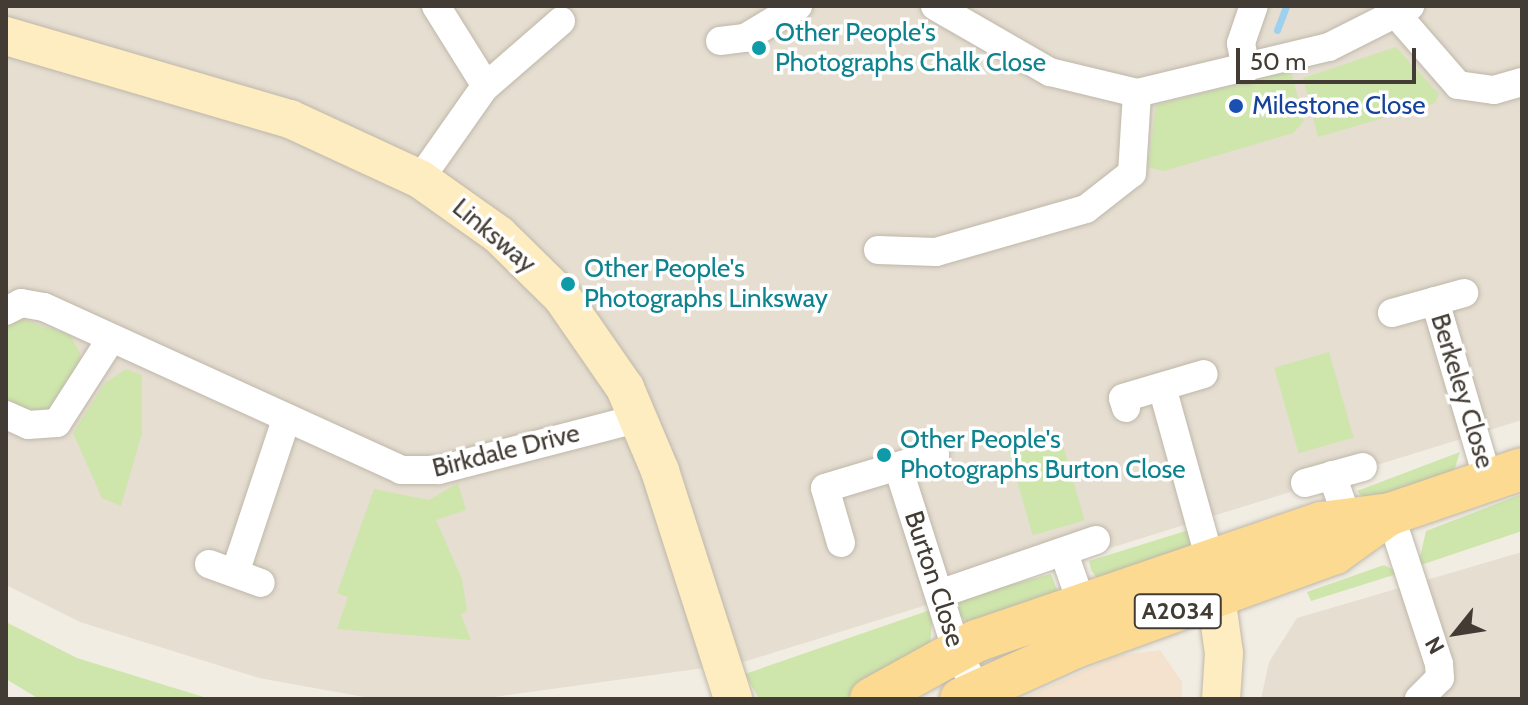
<!DOCTYPE html>
<style>
body{margin:0}
#map{position:relative;width:1528px;height:705px;overflow:hidden;background:#f1ede3;font-family:Cabin,sans-serif}
div>[style]{position:absolute}
.residential>*{inset:0;background:#e5ded1}
.commercial>*{inset:0;background:#f4e2ce}
.green>*{inset:0;background:#cee6ac;transform-origin:0 0}
.stream>*{height:7px;margin:-3.5px;padding:0 3.5px;transform-origin:3.5px;border-radius:3.5px;background:#9fd1ee}
.roads{filter:drop-shadow(0 0 2px #bfb7a9) drop-shadow(0 0 2px #bfb7a9)}
.street>*{height:28px;margin:-14px;padding:0 14px;transform-origin:14px;border-radius:14px;background:#fff}
.secondary>*{height:38px;margin:-19px;padding:0 19px;transform-origin:19px;border-radius:19px;background:#feedc1}
.primary>*{height:42px;margin:-21px;padding:0 21px;transform-origin:21px;border-radius:21px;background:#fcda91}
.dots>*{width:22px;height:22px;translate:-50% -50%;box-sizing:border-box;border:4px solid #fff;border-radius:50%}
span{translate:-50% -50%;white-space:nowrap;text-align:center;line-height:1.15;-webkit-text-stroke:7px #fff;paint-order:stroke}
.shield-label span{padding:2px 6px;background:#fff;border:2px solid;border-radius:6px;-webkit-text-stroke-width:0}
.shield-label{font-size:24px;color:#433c34;font-weight:700}
.culture-label{font-size:26px;color:#0d838f}
.left{translate:0 -50%;text-align:left}
.transit-label{font-size:26px;color:#164399}
.street-label{font-size:26px;color:#433c34}
.frame{position:absolute;inset:0;border:8px solid #433c34;pointer-events:none}
.north{position:absolute;left:1416px;top:593px;width:80px;height:80px;-webkit-text-stroke:6px #fff;paint-order:stroke;rotate:240deg;font-size:22px;font-weight:700;line-height:32px;text-align:center;color:#433c34}
.north::after{content:'';display:block;margin:auto;width:28px;height:36px;background:#433c34;clip-path:polygon(50% 0,100% 100%,50% 72%,0 100%)}
.scale{position:absolute;left:1236px;top:48px;width:180px;height:36px;box-sizing:border-box;border:4px solid #433c34;border-top:0;padding-left:10px;font-size:24px;line-height:28px;white-space:nowrap;color:#433c34;-webkit-text-stroke:6px #fff;paint-order:stroke}
</style>
<div id="map">
<div class="residential">
<div style="clip-path:polygon(6px 6px,1522px 6px,1522px 420px,740px 663px,480px 699px,375px 699px,259px 678px,80px 622px,6px 585px)"></div>
<div style="clip-path:polygon(1522px 552px,1522px 699px,1261px 699px,1269px 662px,1297px 618px)"></div>
</div>
<div class="commercial">
<div style="clip-path:polygon(1160px 650px,1182px 682px,1182px 699px,1021px 699px,1116px 656px)"></div>
</div>
<div class="green">
<div style="clip-path:polygon(1396px 47px,1439px 94px,1435px 103px,1318px 137px,1303px 78px)"></div>
<div style="clip-path:polygon(1291px 71px,1304px 121px,1293px 133px,1164px 171px,1148px 167px,1156px 105px)"></div>
<div style="clip-path:polygon(21px 319px,70px 335px,80px 353px,79px 370px,51px 412px,33px 414px,6px 399px,6px 326px)"></div>
<div style="left:1329px;top:352px;width:89px;height:57px;rotate:74deg"></div>
<div style="clip-path:polygon(126px 369px,142px 375px,142px 433px,121px 506px,102px 498px,73px 433px,105px 383px)"></div>
<div style="left:1059px;top:431px;width:93px;height:54px;rotate:74deg"></div>
<div style="clip-path:polygon(1460px 452px,1453px 474px,1366px 501px,1357px 491px)"></div>
<div style="clip-path:polygon(458px 483px,466px 510px,436px 520px,462px 579px,467px 611px,461px 615px,471px 640px,337px 629px,348px 597px,337px 593px,374px 489px,429px 500px)"></div>
<div style="clip-path:polygon(1522px 494px,1522px 531px,1418px 566px,1426px 531px)"></div>
<div style="clip-path:polygon(1192px 529px,1192px 546px,1097px 578px,1091px 570px,1089px 561px)"></div>
<div style="clip-path:polygon(1384px 565px,1400px 573px,1311px 601px,1307px 592px)"></div>
<div style="clip-path:polygon(1051px 574px,1058px 592px,968px 623px,960px 616px,957px 599px)"></div>
<div style="clip-path:polygon(933px 609px,930px 646px,845px 699px,759px 699px,745px 674px)"></div>
<div style="clip-path:polygon(6px 622px,77px 658px,210px 699px,39px 699px,6px 679px)"></div>
</div>
<div class="stream">
<div style="left:1277px;top:30px;width:26px;rotate:-69deg"></div>
</div>
<div class="roads">
<div class="street">
<div style="left:436px;top:6px;width:94px;rotate:58deg"></div>
<div style="left:935px;top:6px;width:133px;rotate:29.9deg"></div>
<div style="left:1050px;top:72px;width:89px;rotate:13.6deg"></div>
<div style="left:1137px;top:93px;width:197px;rotate:-13.5deg"></div>
<div style="left:1329px;top:47px;width:91px;rotate:-26.8deg"></div>
<div style="left:1397px;top:15px;width:93px;rotate:48.9deg"></div>
<div style="left:1458px;top:85px;width:36px;rotate:8deg"></div>
<div style="left:1494px;top:90px;width:29px;rotate:-16deg"></div>
<div style="left:720px;top:41px;width:25px;rotate:-7deg"></div>
<div style="left:745px;top:38px;width:62px;rotate:-31.1deg"></div>
<div style="left:1246px;top:69px;width:26px;rotate:-101deg"></div>
<div style="left:1241px;top:43px;width:39px;rotate:-71deg"></div>
<div style="left:420px;top:179px;width:111px;rotate:-54.9deg"></div>
<div style="left:484px;top:88px;width:102px;rotate:-41deg"></div>
<div style="left:878px;top:250px;width:58px;rotate:2deg"></div>
<div style="left:936px;top:252px;width:156px;rotate:-16deg"></div>
<div style="left:1086px;top:209px;width:58px;rotate:-38deg"></div>
<div style="left:1132px;top:173px;width:80px;rotate:-86.4deg"></div>
<div style="left:1435px;top:301px;width:187px;rotate:73.5deg"></div>
<div style="left:6px;top:311px;width:17px;rotate:-28deg"></div>
<div style="left:21px;top:303px;width:23px;rotate:10deg"></div>
<div style="left:44px;top:307px;width:392px;rotate:24.5deg"></div>
<div style="left:401px;top:470px;width:38px"></div>
<div style="left:439px;top:470px;width:208px;rotate:-14.5deg"></div>
<div style="left:1392px;top:313px;width:75px;rotate:-15.5deg"></div>
<div style="left:1162px;top:387px;width:184px;rotate:74.5deg"></div>
<div style="left:1126px;top:408px;width:10px;rotate:-107deg"></div>
<div style="left:1123px;top:398px;width:84px;rotate:-16.5deg"></div>
<div style="left:6px;top:415px;width:24px;rotate:24deg"></div>
<div style="left:28px;top:425px;width:29px;rotate:-4deg"></div>
<div style="left:57px;top:423px;width:100px;rotate:-57.3deg"></div>
<div style="left:898px;top:467px;width:194px;rotate:72.3deg"></div>
<div style="left:957px;top:652px;width:43px;rotate:62.2deg"></div>
<div style="left:1332px;top:475px;width:64px;rotate:70.7deg"></div>
<div style="left:1305px;top:483px;width:60px;rotate:-15.4deg"></div>
<div style="left:1390px;top:514px;width:158px;rotate:71.9deg"></div>
<div style="left:1439px;top:664px;width:14px;rotate:86deg"></div>
<div style="left:1440px;top:678px;width:30px;rotate:135deg"></div>
<div style="left:841px;top:543px;width:57px;rotate:-106.2deg"></div>
<div style="left:825px;top:488px;width:115px;rotate:-16.7deg"></div>
<div style="left:1064px;top:553px;width:55px;rotate:70.9deg"></div>
<div style="left:209px;top:564px;width:55px;rotate:20.1deg"></div>
<div style="left:235px;top:573px;width:161px;rotate:-71.6deg"></div>
<div style="left:939px;top:594px;width:166px;rotate:-19deg"></div>
</div>
<div class="secondary">
<div style="left:6px;top:36px;width:296px;rotate:16.3deg"></div>
<div style="left:290px;top:119px;width:143px;rotate:24.8deg"></div>
<div style="left:420px;top:179px;width:97px;rotate:35.3deg"></div>
<div style="left:499px;top:235px;width:88px;rotate:44.5deg"></div>
<div style="left:562px;top:297px;width:111px;rotate:55.3deg"></div>
<div style="left:625px;top:388px;width:90px;rotate:67.1deg"></div>
<div style="left:660px;top:471px;width:239px;rotate:72.2deg"></div>
<div style="left:1212px;top:567px;width:87px;rotate:82.1deg"></div>
<div style="left:1224px;top:653px;width:46px;rotate:93.7deg"></div>
</div>
<div class="primary">
<div style="left:871px;top:699px;width:120px;rotate:-28.9deg"></div>
<div style="left:976px;top:641px;width:365px;rotate:-18.9deg"></div>
<div style="left:1321px;top:523px;width:70px;rotate:-7.4deg"></div>
<div style="left:1390px;top:514px;width:139px;rotate:-18.8deg"></div>
<div style="left:961px;top:699px;width:128px;rotate:-24.4deg"></div>
<div style="left:1078px;top:646px;width:273px;rotate:-19.9deg"></div>
<div style="left:1335px;top:553px;width:62px;rotate:-35.8deg"></div>
</div>
</div>
<div class="dots">
<div style="left:759px;top:48px;background:#0f9aa8"></div>
<div style="left:1236px;top:106px;background:#1a4fb4"></div>
<div style="left:568px;top:284px;background:#0f9aa8"></div>
<div style="left:884px;top:455px;background:#0f9aa8"></div>
</div>
<div class="shield-label">
<span style="left:1178px;top:611px">A2034</span>
</div>
<div class="culture-label">
<span class="left" style="left:775px;top:48px">Other People's<br>Photographs Chalk Close</span>
<span class="left" style="left:584px;top:284px">Other People's<br>Photographs Linksway</span>
<span class="left" style="left:900px;top:455px">Other People's<br>Photographs Burton Close</span>
</div>
<div class="transit-label">
<span class="left" style="left:1252px;top:106px">Milestone Close</span>
</div>
<div class="street-label">
<span style="left:494px;top:236px;rotate:40deg">Linksway</span>
<span style="left:1462px;top:391px;rotate:73deg">Berkeley Close</span>
<span style="left:506px;top:451px;rotate:-14deg">Birkdale Drive</span>
<span style="left:934px;top:579px;rotate:72deg">Burton Close</span>
</div>
<div class="frame"></div>
<div class="north">N</div>
<div class="scale">50 m</div>
</div>
